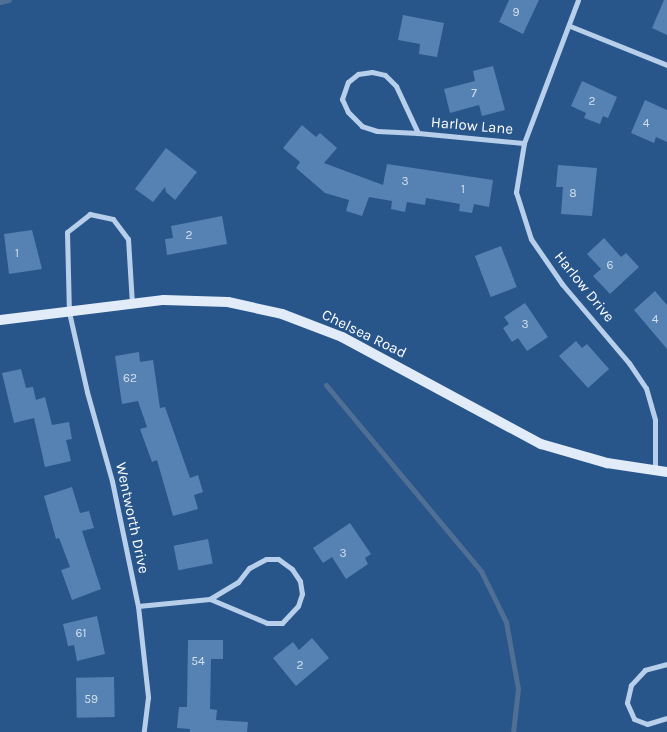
<!DOCTYPE html>
<style>
body{margin:0}
#map{position:relative;width:667px;height:732px;overflow:hidden;background:#28568b;font-family:Karla,sans-serif}
div>[style]{position:absolute}
.stream>*{height:5px;margin:-2.5px;padding:0 2.5px;transform-origin:2.5px;border-radius:2.5px;background:#4f6f94}
.building>*{inset:0;background:#5582b3;transform-origin:0 0}
.street>*{height:5px;margin:-2.5px;padding:0 2.5px;transform-origin:2.5px;border-radius:2.5px;background:#b7cfea}
.secondary>*{height:10px;margin:-5px;padding:0 5px;transform-origin:5px;border-radius:5px;background:#e1ecf8}
span{translate:-50% -50%;white-space:nowrap;text-align:center;line-height:1.15;-webkit-text-stroke:4px #28568b;paint-order:stroke}
.number-label{font-size:12px;color:#d4e0ec}
.number-label span{-webkit-text-stroke-width:0}
.street-label{font-size:15px;color:#fff}
</style>
<div id="map">
<div class="stream">
<div style="left:0;top:2px;width:9px;rotate:-13deg"></div>
<div style="left:326px;top:385px;width:242px;rotate:50.2deg"></div>
<div style="left:481px;top:571px;width:57px;rotate:63.9deg"></div>
<div style="left:506px;top:622px;width:68px;rotate:79.8deg"></div>
<div style="left:518px;top:689px;width:43px;rotate:96.6deg"></div>
</div>
<div class="building">
<div style="clip-path:polygon(509px 0,539px 0,523px 34px,499px 22px)"></div>
<div style="clip-path:polygon(664px 0,667px 0,667px 35px,652px 28px)"></div>
<div style="clip-path:polygon(403px 15px,444px 23px,437px 57px,419px 54px,420px 44px,398px 40px)"></div>
<div style="clip-path:polygon(493px 66px,505px 110px,482px 116px,479px 105px,450px 113px,444px 89px,475px 81px,473px 71px)"></div>
<div style="clip-path:polygon(582px 81px,617px 97px,608px 118px,603px 116px,600px 124px,584px 118px,586px 113px,571px 106px)"></div>
<div style="clip-path:polygon(645px 100px,667px 110px,667px 142px,656px 137px,654px 143px,631px 133px)"></div>
<div style="clip-path:polygon(302px 125px,316px 137px,320px 133px,337px 148px,324px 163px,383px 185px,387px 164px,493px 180px,489px 207px,474px 204px,472px 213px,459px 211px,460px 204px,426px 198px,425px 205px,407px 202px,405px 212px,391px 209px,392px 201px,369px 197px,362px 216px,346px 211px,349px 200px,325px 193px,296px 168px,300px 162px,283px 148px)"></div>
<div style="clip-path:polygon(166px 148px,197px 172px,175px 200px,166px 192px,165px 187px,153px 202px,135px 189px)"></div>
<div style="clip-path:polygon(558px 165px,597px 168px,592px 216px,561px 214px,563px 187px,556px 187px)"></div>
<div style="clip-path:polygon(222px 216px,227px 244px,167px 255px,165px 239px,173px 238px,171px 226px)"></div>
<div style="clip-path:polygon(32px 230px,42px 269px,9px 274px,4px 234px)"></div>
<div style="clip-path:polygon(604px 238px,621px 257px,626px 253px,639px 267px,610px 294px,593px 276px,601px 269px,587px 254px)"></div>
<div style="left:501px;top:246px;width:44px;height:28px;rotate:69deg"></div>
<div style="clip-path:polygon(655px 291px,667px 305px,667px 349px,634px 310px)"></div>
<div style="clip-path:polygon(525px 303px,548px 337px,527px 351px,518px 338px,512px 342px,503px 328px,509px 324px,504px 317px)"></div>
<div style="clip-path:polygon(576px 341px,582px 348px,587px 344px,609px 369px,588px 388px,559px 356px)"></div>
<div style="clip-path:polygon(139px 352px,140px 362px,153px 360px,160px 408px,165px 407px,190px 478px,198px 475px,203px 492px,194px 495px,198px 509px,173px 516px,157px 460px,152px 462px,140px 429px,147px 427px,138px 401px,122px 404px,115px 356px)"></div>
<div style="clip-path:polygon(21px 369px,26px 388px,33px 387px,36px 400px,45px 397px,52px 425px,69px 422px,72px 439px,66px 440px,71px 461px,45px 467px,34px 418px,14px 423px,2px 373px)"></div>
<div style="clip-path:polygon(72px 487px,80px 513px,89px 511px,94px 528px,82px 531px,101px 589px,72px 600px,61px 570px,70px 567px,59px 538px,56px 539px,44px 496px)"></div>
<div style="clip-path:polygon(350px 523px,371px 554px,365px 558px,368px 564px,346px 579px,332px 557px,323px 563px,313px 548px)"></div>
<div style="left:208px;top:539px;width:25px;height:35px;rotate:79deg"></div>
<div style="clip-path:polygon(97px 616px,105px 654px,77px 661px,74px 645px,68px 646px,63px 624px)"></div>
<div style="clip-path:polygon(312px 638px,329px 658px,296px 686px,273px 658px,293px 642px,299px 650px)"></div>
<div style="clip-path:polygon(188px 640px,223px 640px,223px 659px,211px 659px,210px 709px,217px 710px,216px 720px,248px 722px,247px 732px,190px 732px,190px 729px,177px 728px,179px 707px,187px 707px)"></div>
<div style="left:114px;top:677px;width:40px;height:38px;rotate:89deg"></div>
</div>
<div class="street">
<div style="left:578px;top:0;width:153px;rotate:110.7deg"></div>
<div style="left:524px;top:143px;width:50px;rotate:99.3deg"></div>
<div style="left:516px;top:192px;width:49px;rotate:72.3deg"></div>
<div style="left:531px;top:239px;width:55px;rotate:55.4deg"></div>
<div style="left:562px;top:284px;width:104px;rotate:49.7deg"></div>
<div style="left:629px;top:363px;width:30px;rotate:56deg"></div>
<div style="left:646px;top:388px;width:33px;rotate:74deg"></div>
<div style="left:655px;top:420px;width:51px;rotate:90deg"></div>
<div style="left:570px;top:26px;width:105px;rotate:21.9deg"></div>
<div style="left:418px;top:133px;width:41px;rotate:-177.2deg"></div>
<div style="left:377px;top:131px;width:16px;rotate:-162deg"></div>
<div style="left:362px;top:126px;width:20px;rotate:-135deg"></div>
<div style="left:348px;top:112px;width:14px;rotate:-115deg"></div>
<div style="left:342px;top:99px;width:18px;rotate:-71deg"></div>
<div style="left:348px;top:82px;width:13px;rotate:-39deg"></div>
<div style="left:358px;top:74px;width:14px;rotate:-8deg"></div>
<div style="left:372px;top:72px;width:13px;rotate:13deg"></div>
<div style="left:385px;top:75px;width:16px;rotate:45deg"></div>
<div style="left:396px;top:86px;width:52px;rotate:64.9deg"></div>
<div style="left:418px;top:133px;width:106px;rotate:5.4deg"></div>
<div style="left:132px;top:304px;width:65px;rotate:-93.5deg"></div>
<div style="left:128px;top:239px;width:25px;rotate:-127deg"></div>
<div style="left:113px;top:219px;width:24px;rotate:-168deg"></div>
<div style="left:90px;top:214px;width:29px;rotate:142deg"></div>
<div style="left:67px;top:232px;width:80px;rotate:88.6deg"></div>
<div style="left:69px;top:312px;width:82px;rotate:77.3deg"></div>
<div style="left:87px;top:392px;width:92px;rotate:74.3deg"></div>
<div style="left:112px;top:481px;width:128px;rotate:78.3deg"></div>
<div style="left:138px;top:606px;width:92px;rotate:83.7deg"></div>
<div style="left:148px;top:697px;width:35px;rotate:97deg"></div>
<div style="left:138px;top:606px;width:72px;rotate:-5.6deg"></div>
<div style="left:210px;top:599px;width:62px;rotate:22.8deg"></div>
<div style="left:267px;top:623px;width:15px"></div>
<div style="left:282px;top:623px;width:23px;rotate:-47deg"></div>
<div style="left:298px;top:606px;width:13px;rotate:-72deg"></div>
<div style="left:302px;top:594px;width:13px;rotate:-99deg"></div>
<div style="left:300px;top:581px;width:14px;rotate:-124deg"></div>
<div style="left:292px;top:569px;width:17px;rotate:-144deg"></div>
<div style="left:278px;top:559px;width:12px;rotate:180deg"></div>
<div style="left:266px;top:559px;width:19px;rotate:152deg"></div>
<div style="left:249px;top:568px;width:18px;rotate:128deg"></div>
<div style="left:238px;top:582px;width:33px;rotate:149deg"></div>
<div style="left:667px;top:664px;width:23px;rotate:165deg"></div>
<div style="left:645px;top:670px;width:21px;rotate:133deg"></div>
<div style="left:631px;top:685px;width:18px;rotate:103deg"></div>
<div style="left:627px;top:703px;width:17px;rotate:66deg"></div>
<div style="left:634px;top:719px;width:14px;rotate:21deg"></div>
<div style="left:647px;top:724px;width:21px;rotate:-17deg"></div>
</div>
<div class="secondary">
<div style="left:0;top:320px;width:165px;rotate:-7deg"></div>
<div style="left:164px;top:300px;width:64px;rotate:1.8deg"></div>
<div style="left:228px;top:302px;width:55px;rotate:12.5deg"></div>
<div style="left:282px;top:314px;width:64px;rotate:21deg"></div>
<div style="left:342px;top:337px;width:226px;rotate:28.3deg"></div>
<div style="left:541px;top:444px;width:69px;rotate:16.1deg"></div>
<div style="left:607px;top:463px;width:61px;rotate:8.5deg"></div>
</div>
<div class="number-label">
<span style="left:516px;top:13px">9</span>
<span style="left:474px;top:94px">7</span>
<span style="left:592px;top:102px">2</span>
<span style="left:646px;top:124px">4</span>
<span style="left:405px;top:182px">3</span>
<span style="left:463px;top:190px">1</span>
<span style="left:573px;top:194px">8</span>
<span style="left:189px;top:236px">2</span>
<span style="left:17px;top:254px">1</span>
<span style="left:610px;top:266px">6</span>
<span style="left:655px;top:320px">4</span>
<span style="left:525px;top:325px">3</span>
<span style="left:130px;top:379px">62</span>
<span style="left:343px;top:554px">3</span>
<span style="left:81px;top:634px">61</span>
<span style="left:198px;top:662px">54</span>
<span style="left:300px;top:666px">2</span>
<span style="left:91px;top:700px">59</span>
</div>
<div class="street-label">
<span style="left:472px;top:126px;rotate:5deg">Harlow Lane</span>
<span style="left:584px;top:287px;rotate:51deg">Harlow Drive</span>
<span style="left:364px;top:334px;rotate:26deg">Chelsea Road</span>
<span style="left:132px;top:518px;rotate:78deg">Wentworth Drive</span>
</div>
</div>
